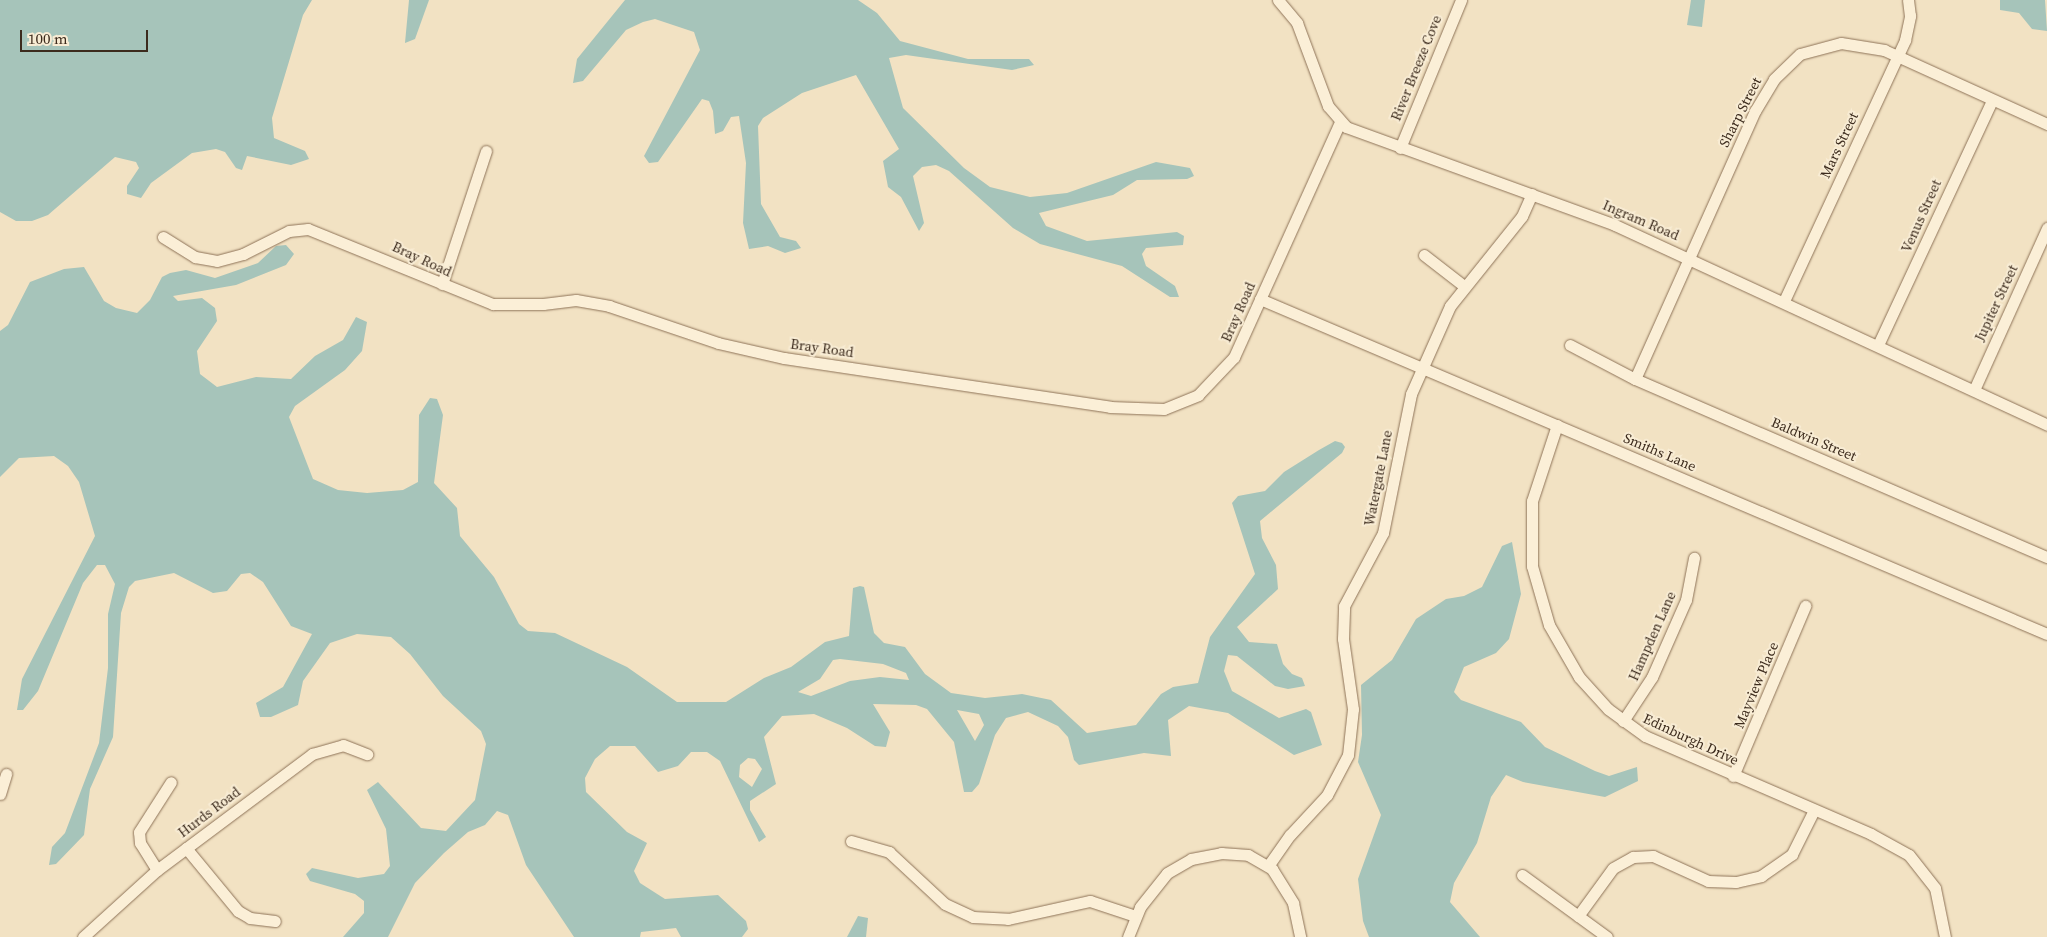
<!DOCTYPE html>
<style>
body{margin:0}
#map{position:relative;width:2047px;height:937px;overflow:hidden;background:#f2e2c3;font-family:"Source Serif 4",serif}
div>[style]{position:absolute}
.water>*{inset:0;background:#a6c4ba}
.roads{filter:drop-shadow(0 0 1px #8e7358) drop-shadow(0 0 1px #8e7358)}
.minor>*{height:11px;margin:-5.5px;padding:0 5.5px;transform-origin:5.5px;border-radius:5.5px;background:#fbefd7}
span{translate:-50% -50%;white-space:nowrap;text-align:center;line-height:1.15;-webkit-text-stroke:4px #f8ecd4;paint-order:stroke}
.street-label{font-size:14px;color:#3c2b1d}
.scale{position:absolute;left:20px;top:30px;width:128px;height:22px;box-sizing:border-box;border:2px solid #3c2b1d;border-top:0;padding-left:6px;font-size:15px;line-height:18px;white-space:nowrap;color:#3c2b1d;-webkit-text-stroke:4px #f8ecd4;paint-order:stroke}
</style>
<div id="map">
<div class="water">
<div style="clip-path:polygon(0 0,312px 0,303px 15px,272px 118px,274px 138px,305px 151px,309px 159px,291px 165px,247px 156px,242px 170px,236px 168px,225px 152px,216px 149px,192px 153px,151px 183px,141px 198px,127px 194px,127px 186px,139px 168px,136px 162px,115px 157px,48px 215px,32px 221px,16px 221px,0 212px)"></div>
<div style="clip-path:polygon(409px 0,429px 0,415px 39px,405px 43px)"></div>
<div style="clip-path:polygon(625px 0,858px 0,877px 13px,900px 41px,968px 59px,1029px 59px,1034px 65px,1012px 70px,906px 55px,889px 58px,903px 108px,964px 168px,990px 187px,1030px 197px,1067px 193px,1156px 162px,1190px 168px,1194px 176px,1187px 179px,1137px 180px,1113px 195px,1039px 213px,1046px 226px,1087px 241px,1177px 232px,1184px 236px,1183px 245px,1146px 248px,1142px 254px,1146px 266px,1175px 286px,1179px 297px,1170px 297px,1122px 266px,1040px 244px,1013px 228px,949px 171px,936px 165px,922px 167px,913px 176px,924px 223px,919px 231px,901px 197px,888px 187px,883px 161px,899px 149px,856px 75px,802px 93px,763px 118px,758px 126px,761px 204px,780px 237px,796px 241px,801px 248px,785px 253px,768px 246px,749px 249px,743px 223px,746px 163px,739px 116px,731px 117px,723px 131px,715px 134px,713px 111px,709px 101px,702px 99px,658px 162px,649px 163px,644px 156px,700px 50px,694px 32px,655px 19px,643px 22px,626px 30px,583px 81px,573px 83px,577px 59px)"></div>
<div style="clip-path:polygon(1691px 0,1705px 0,1702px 27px,1687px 25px)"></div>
<div style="clip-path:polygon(2000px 0,2045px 0,2047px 31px,2032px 29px,2019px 13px,2000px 10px)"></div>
<div style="clip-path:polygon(evenodd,286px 245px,294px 254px,286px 265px,236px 285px,173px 296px,178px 301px,202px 298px,215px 308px,217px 321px,197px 351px,200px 374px,217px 387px,256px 377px,291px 379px,315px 356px,343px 340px,356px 317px,367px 322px,362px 351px,345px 370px,295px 406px,289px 417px,313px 479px,338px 490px,367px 493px,403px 490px,418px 482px,419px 415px,430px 398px,437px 399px,443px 415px,434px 483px,457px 508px,460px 536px,494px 577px,519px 624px,528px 631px,555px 633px,627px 667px,677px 702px,726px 702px,764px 678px,791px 667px,825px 642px,849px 636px,853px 588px,860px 586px,864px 587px,874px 633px,884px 643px,905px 647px,925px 674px,951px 693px,985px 698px,1022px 694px,1051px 700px,1087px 733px,1136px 725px,1161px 694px,1173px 687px,1198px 683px,1210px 637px,1255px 574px,1232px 503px,1238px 496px,1265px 491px,1284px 472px,1319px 450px,1335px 441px,1342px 443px,1345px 447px,1342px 453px,1260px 521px,1262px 538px,1276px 565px,1278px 589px,1237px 627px,1249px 642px,1277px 644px,1283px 664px,1292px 674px,1302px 678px,1305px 686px,1288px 689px,1275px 686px,1237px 656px,1228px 655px,1224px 671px,1232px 691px,1279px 718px,1306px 709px,1311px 712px,1322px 745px,1294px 755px,1228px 713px,1189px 706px,1168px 720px,1171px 756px,1144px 753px,1079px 765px,1074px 760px,1068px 737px,1058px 726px,1028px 712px,1006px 718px,995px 735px,979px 784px,972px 792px,964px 792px,954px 742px,927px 709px,916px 705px,873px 704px,890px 732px,886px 747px,875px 746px,847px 728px,814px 714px,782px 716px,764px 737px,776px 784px,750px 801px,750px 810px,766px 837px,759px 842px,720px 761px,707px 752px,691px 752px,678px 766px,658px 772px,635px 746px,610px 746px,595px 759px,585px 778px,586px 792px,627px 832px,647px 843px,634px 871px,640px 883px,665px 899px,718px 895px,746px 921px,748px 929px,742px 937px,681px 937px,676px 928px,641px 932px,640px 937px,574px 937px,526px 865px,508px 815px,497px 811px,485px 825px,468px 832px,444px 853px,415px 883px,388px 937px,343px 937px,364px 913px,364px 901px,355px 894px,310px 881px,306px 874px,312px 868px,358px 878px,384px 874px,390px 866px,386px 829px,367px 790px,378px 782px,421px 828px,446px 831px,475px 800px,486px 744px,481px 731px,443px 696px,410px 654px,391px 637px,357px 634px,330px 643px,303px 681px,298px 705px,271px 717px,260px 717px,256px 703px,283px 687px,312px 634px,291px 626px,263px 582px,250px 573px,241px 574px,227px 591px,213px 593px,174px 573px,135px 581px,129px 587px,121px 613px,113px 737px,90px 789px,84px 835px,56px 864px,49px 865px,52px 847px,65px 833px,99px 743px,108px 668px,108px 614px,115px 584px,105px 565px,97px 565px,83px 583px,38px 691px,23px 710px,17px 710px,22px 679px,95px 536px,79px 482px,68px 466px,54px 456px,19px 458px,0 477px,0 331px,8px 325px,30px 282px,64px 269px,84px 267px,104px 301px,116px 308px,137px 313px,150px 300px,162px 277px,170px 273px,186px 270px,215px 278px,258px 263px,276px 246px,286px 245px,840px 659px,883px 664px,906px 673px,909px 680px,880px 677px,850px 681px,811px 696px,798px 692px,820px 679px,833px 660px,840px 659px,286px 245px,957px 710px,979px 714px,984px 725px,975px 741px,957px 710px,286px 245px,748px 758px,755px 759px,762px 769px,752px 787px,739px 777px,740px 765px,748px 758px)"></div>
<div style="clip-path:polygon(1512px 542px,1521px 594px,1509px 639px,1496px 653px,1464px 667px,1454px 692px,1461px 700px,1521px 722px,1545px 747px,1595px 771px,1609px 776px,1637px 767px,1638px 781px,1605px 797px,1523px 782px,1506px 775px,1491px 797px,1477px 843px,1454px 883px,1450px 902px,1480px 937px,1369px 937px,1363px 921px,1358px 879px,1381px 815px,1358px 762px,1362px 735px,1361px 685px,1392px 660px,1416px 619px,1446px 599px,1464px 596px,1482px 587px,1502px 546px)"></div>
<div style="clip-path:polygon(858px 916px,868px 918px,866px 937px,847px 937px)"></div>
</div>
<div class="roads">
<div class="minor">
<div style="left:1278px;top:0;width:30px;rotate:50deg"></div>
<div style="left:1297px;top:23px;width:89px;rotate:69.5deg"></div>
<div style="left:1328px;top:106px;width:28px;rotate:49deg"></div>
<div style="left:1346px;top:127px;width:286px;rotate:20deg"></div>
<div style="left:1615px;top:225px;width:476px;rotate:24.8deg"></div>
<div style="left:1400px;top:148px;width:160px;rotate:-67.6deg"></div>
<div style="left:163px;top:237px;width:38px;rotate:32deg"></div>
<div style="left:195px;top:257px;width:22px;rotate:10deg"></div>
<div style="left:217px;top:261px;width:27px;rotate:-15deg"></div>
<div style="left:243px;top:254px;width:51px;rotate:-26.6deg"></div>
<div style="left:289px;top:231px;width:19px;rotate:-6deg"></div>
<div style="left:308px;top:229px;width:200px;rotate:22.1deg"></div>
<div style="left:493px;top:304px;width:50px"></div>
<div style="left:543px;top:304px;width:33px;rotate:-7deg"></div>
<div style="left:576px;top:300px;width:34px;rotate:10deg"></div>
<div style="left:609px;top:306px;width:115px;rotate:18.7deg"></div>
<div style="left:718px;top:343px;width:68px;rotate:12.8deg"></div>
<div style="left:784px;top:358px;width:330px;rotate:8.5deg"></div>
<div style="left:1110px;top:407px;width:54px;rotate:2.1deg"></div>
<div style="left:1164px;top:409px;width:37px;rotate:-22deg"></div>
<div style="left:1198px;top:395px;width:52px;rotate:-46.5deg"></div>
<div style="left:1234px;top:357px;width:258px;rotate:-65.7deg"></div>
<div style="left:1424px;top:255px;width:51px;rotate:37.8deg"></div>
<div style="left:442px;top:284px;width:140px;rotate:-71.7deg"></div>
<div style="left:1260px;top:299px;width:855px;rotate:23.06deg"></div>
<div style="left:1784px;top:301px;width:288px;rotate:-65.1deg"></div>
<div style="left:1905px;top:40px;width:25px;rotate:-78deg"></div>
<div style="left:1910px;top:16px;width:16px;rotate:-97deg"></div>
<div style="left:1570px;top:345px;width:73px;rotate:27.6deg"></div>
<div style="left:1635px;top:379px;width:449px;rotate:23.4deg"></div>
<div style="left:1878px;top:345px;width:270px;rotate:-65deg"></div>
<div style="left:1635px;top:379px;width:294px;rotate:-65.9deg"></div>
<div style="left:1755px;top:111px;width:37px;rotate:-59deg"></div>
<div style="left:1774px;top:79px;width:36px;rotate:-44deg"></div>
<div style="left:1800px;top:54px;width:42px;rotate:-15deg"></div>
<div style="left:1841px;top:43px;width:44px;rotate:9.2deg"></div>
<div style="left:1884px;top:50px;width:179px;rotate:24.4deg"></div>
<div style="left:1974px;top:390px;width:178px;rotate:-65.7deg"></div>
<div style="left:1557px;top:425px;width:80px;rotate:108.2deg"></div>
<div style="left:1532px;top:501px;width:65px;rotate:90deg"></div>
<div style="left:1532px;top:566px;width:61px;rotate:73.9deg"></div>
<div style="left:1549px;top:625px;width:60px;rotate:60deg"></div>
<div style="left:1579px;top:677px;width:43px;rotate:47.8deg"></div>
<div style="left:1608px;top:709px;width:46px;rotate:36.1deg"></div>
<div style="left:1645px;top:736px;width:246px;rotate:23.4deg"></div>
<div style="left:1871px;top:834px;width:43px;rotate:28.9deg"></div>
<div style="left:1909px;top:855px;width:42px;rotate:51.8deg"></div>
<div style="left:1935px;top:888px;width:50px;rotate:78.5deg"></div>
<div style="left:1623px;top:721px;width:53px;rotate:-56.6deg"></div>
<div style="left:1652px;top:677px;width:84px;rotate:-66.2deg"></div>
<div style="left:1686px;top:600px;width:43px;rotate:-79.2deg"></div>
<div style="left:1733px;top:776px;width:185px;rotate:-67deg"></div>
<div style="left:0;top:794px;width:21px;rotate:-73deg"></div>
<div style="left:851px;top:841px;width:40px;rotate:16deg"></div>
<div style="left:889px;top:852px;width:76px;rotate:42.9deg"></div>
<div style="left:945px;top:904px;width:31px;rotate:25deg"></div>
<div style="left:973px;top:917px;width:35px;rotate:3deg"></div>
<div style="left:1008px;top:919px;width:84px;rotate:-12.4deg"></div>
<div style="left:1090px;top:901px;width:47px;rotate:18.4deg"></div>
<div style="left:186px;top:848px;width:82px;rotate:50.5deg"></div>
<div style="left:238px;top:911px;width:14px;rotate:30deg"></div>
<div style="left:250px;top:918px;width:25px;rotate:7deg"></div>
<div style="left:1268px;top:866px;width:38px;rotate:-55deg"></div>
<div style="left:1290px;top:835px;width:54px;rotate:-47.2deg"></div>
<div style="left:1327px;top:795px;width:45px;rotate:-62.3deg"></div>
<div style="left:1348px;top:755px;width:46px;rotate:-83.8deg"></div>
<div style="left:1353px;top:709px;width:71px;rotate:-98.1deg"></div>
<div style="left:1343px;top:639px;width:33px;rotate:-88deg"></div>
<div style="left:1344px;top:606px;width:83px;rotate:-61.9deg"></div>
<div style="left:1383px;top:533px;width:142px;rotate:-78.6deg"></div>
<div style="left:1411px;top:394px;width:96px;rotate:-66.1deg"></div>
<div style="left:1450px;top:306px;width:115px;rotate:-51.3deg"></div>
<div style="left:1522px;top:216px;width:24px;rotate:-66deg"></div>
<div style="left:157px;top:870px;width:32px;rotate:-122deg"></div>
<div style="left:140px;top:843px;width:11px;rotate:-95deg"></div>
<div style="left:139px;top:832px;width:59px;rotate:-57.4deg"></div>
<div style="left:1522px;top:875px;width:105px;rotate:36.1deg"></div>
<div style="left:1578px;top:916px;width:59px;rotate:-53.9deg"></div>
<div style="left:1613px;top:868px;width:23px;rotate:-29deg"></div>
<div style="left:1633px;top:857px;width:20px;rotate:-3deg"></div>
<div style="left:1653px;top:856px;width:60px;rotate:24.4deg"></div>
<div style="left:1708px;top:881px;width:28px;rotate:2deg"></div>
<div style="left:1736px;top:882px;width:26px;rotate:-13deg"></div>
<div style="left:1761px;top:876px;width:38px;rotate:-35deg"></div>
<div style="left:1792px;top:854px;width:49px;rotate:-63.4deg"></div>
<div style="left:83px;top:937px;width:100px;rotate:-42.2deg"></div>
<div style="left:157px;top:870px;width:194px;rotate:-36.8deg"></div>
<div style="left:312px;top:754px;width:32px;rotate:-16deg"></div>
<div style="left:343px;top:745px;width:26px;rotate:21deg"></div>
<div style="left:1128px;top:937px;width:32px;rotate:-68deg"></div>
<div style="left:1140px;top:907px;width:43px;rotate:-51.5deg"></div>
<div style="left:1167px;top:873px;width:28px;rotate:-30deg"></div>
<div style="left:1191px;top:859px;width:31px;rotate:-11deg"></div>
<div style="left:1221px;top:853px;width:27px;rotate:4deg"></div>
<div style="left:1248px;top:855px;width:28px;rotate:30deg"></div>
<div style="left:1272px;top:869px;width:40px;rotate:58deg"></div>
<div style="left:1293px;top:903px;width:35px;rotate:78deg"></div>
</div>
</div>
<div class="street-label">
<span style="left:1416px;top:68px;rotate:-68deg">River Breeze Cove</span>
<span style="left:1740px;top:112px;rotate:-63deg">Sharp Street</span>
<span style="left:1839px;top:145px;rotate:-65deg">Mars Street</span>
<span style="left:1921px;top:216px;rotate:-66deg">Venus Street</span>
<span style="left:1641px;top:220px;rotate:23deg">Ingram Road</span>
<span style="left:422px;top:259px;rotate:25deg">Bray Road</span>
<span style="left:1996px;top:303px;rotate:-65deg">Jupiter Street</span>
<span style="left:1238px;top:312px;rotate:-66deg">Bray Road</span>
<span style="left:822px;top:348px;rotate:8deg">Bray Road</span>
<span style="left:1814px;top:439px;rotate:23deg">Baldwin Street</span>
<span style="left:1660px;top:452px;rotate:23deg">Smiths Lane</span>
<span style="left:1378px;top:478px;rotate:-79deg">Watergate Lane</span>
<span style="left:1652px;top:636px;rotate:-66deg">Hampden Lane</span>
<span style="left:1756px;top:685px;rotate:-67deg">Mayview Place</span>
<span style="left:1691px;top:739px;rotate:25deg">Edinburgh Drive</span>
<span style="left:209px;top:812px;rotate:-37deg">Hurds Road</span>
</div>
<div class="scale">100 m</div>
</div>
